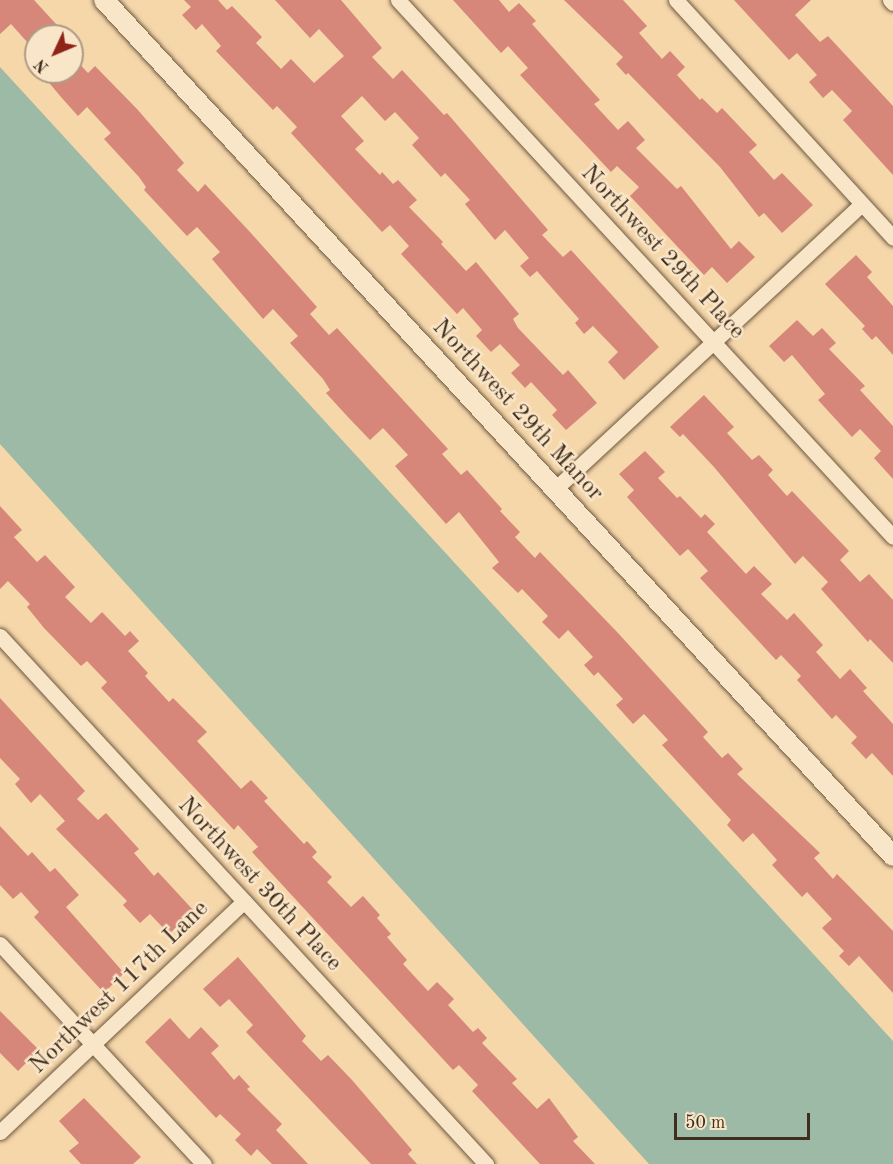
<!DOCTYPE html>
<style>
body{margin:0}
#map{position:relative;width:893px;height:1164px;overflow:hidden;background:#f6d7aa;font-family:"Old Standard TT",serif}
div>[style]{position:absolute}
.water>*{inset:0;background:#9dbaa6}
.building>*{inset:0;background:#d6877a}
.roads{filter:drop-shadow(0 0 2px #6d5840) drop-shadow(0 0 2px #6d5840)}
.minor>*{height:15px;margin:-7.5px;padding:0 7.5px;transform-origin:7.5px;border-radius:7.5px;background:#f9e5c8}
.tertiary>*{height:20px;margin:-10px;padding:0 10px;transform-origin:10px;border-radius:10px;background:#f9e5c8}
span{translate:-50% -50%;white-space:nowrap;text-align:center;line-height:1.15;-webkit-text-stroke:5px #f9e5c8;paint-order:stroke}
.street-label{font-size:24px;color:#3f2d1d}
.north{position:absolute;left:24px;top:24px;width:60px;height:60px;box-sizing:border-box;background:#f9e5c8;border:2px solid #af9b84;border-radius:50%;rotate:226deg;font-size:16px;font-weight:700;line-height:24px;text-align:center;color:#3f2d1d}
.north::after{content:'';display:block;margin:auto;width:21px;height:27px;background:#8f2418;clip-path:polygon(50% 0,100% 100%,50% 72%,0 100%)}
.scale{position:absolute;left:674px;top:1113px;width:136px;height:27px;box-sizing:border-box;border:3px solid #3f2d1d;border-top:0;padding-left:8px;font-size:18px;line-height:21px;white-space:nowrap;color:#3f2d1d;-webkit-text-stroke:4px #f9e5c8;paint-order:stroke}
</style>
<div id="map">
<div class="water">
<div style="clip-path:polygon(0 67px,893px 1041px,893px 1164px,649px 1164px,0 444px)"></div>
</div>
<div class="building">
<div style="clip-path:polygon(0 0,34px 0,67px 36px,36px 36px,36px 52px,11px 24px,0 34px)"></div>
<div style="clip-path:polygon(184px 0,218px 0,227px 10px,232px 6px,262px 37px,256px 43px,281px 69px,291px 59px,314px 83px,344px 56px,319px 29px,310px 38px,275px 0,341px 0,382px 48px,372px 57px,393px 79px,402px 70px,444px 115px,447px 113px,548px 230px,542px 235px,563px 257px,571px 250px,659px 347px,624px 380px,608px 362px,618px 352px,593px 326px,584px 334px,575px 323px,579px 319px,537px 271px,530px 277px,520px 266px,529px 258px,505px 230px,495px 240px,465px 204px,470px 200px,445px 173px,441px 177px,412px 145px,419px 138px,395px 112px,385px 121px,362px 96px,341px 116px,364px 141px,355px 149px,380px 175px,382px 172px,393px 184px,398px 180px,417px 200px,409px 207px,443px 242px,441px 244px,466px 271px,476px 262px,519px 314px,513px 319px,518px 328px,563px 375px,568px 370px,597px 403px,566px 430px,552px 415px,557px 410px,531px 382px,525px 388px,511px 373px,520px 365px,500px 344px,491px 352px,476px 336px,482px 330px,463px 308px,457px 314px,401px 254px,409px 246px,390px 225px,382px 232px,291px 133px,297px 127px,277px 106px,273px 110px,216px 51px,221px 46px,202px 24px,196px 30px,182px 15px,191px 7px)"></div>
<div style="clip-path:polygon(453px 0,499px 0,509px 12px,519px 3px,536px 21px,532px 24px,600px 100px,594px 104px,618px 130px,628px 121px,645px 140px,636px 148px,677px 189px,681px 186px,731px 249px,739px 241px,755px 257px,727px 283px,712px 267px,704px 275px,630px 196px,639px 187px,617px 166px,611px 172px,520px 75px,528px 68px,508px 46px,501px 53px)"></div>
<div style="clip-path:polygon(564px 0,623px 0,647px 26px,639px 33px,662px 59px,670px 51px,685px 67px,677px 75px,700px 100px,702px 98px,717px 113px,722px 108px,757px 145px,749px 152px,774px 180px,782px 173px,813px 205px,782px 233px,764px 213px,759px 217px,720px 167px,628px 73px,626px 75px,616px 64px,623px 57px)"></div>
<div style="clip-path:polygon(734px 0,811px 0,795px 15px,820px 42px,828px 36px,893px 106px,893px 175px,843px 120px,852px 111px,832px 90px,823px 98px,809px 82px,817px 75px,797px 53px,789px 60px)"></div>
<div style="clip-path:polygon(72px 56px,88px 73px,95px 66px,137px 109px,184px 163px,177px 170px,198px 192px,205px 184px,250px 232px,317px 307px,310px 314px,329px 335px,337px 328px,448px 449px,442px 454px,461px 475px,467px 470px,502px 509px,500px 511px,520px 532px,515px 537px,535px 558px,540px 552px,618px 633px,708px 732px,703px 737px,722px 758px,728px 753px,743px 769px,737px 774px,820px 853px,814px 858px,833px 879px,837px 874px,893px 931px,893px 993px,859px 956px,849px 966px,839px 956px,844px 951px,822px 928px,832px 919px,807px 892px,802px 897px,772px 865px,777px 860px,753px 833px,743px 842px,727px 825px,731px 820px,662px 745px,668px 740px,644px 714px,633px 724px,616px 705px,623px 699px,598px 672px,594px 676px,584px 665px,593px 657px,568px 630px,559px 639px,542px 622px,548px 616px,522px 589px,518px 593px,492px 568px,499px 562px,459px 512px,446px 524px,395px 466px,408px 455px,383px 428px,370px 440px,347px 416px,326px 393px,330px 390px,323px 379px,290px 343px,298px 336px,273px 309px,263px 319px,212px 259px,220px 252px,197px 227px,187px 236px,144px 190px,146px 187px,139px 177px,104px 139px,111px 133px,87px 107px,78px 116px,61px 97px,40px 72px,72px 72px)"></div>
<div style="clip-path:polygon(856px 255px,872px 272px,867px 277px,893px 306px,893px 355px,876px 336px,872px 340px,862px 329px,865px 326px,825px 284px)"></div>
<div style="clip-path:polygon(797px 320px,813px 336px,822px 328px,836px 343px,829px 349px,865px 386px,860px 390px,893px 426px,893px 479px,874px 458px,881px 451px,860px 429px,852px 437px,818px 400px,825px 394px,792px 355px,784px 362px,769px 346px)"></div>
<div style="clip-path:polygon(704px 395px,734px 427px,727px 433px,752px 460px,759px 455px,773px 470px,768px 475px,787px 496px,792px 491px,849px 551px,840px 560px,860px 582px,869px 574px,893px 600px,893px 663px,870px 639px,868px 642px,821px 589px,828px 582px,803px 556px,795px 564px,714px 467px,683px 434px,680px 437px,670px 427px)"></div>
<div style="clip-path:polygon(645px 451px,665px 472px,658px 478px,677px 498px,680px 496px,701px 518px,705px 514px,715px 524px,707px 532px,746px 574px,754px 566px,772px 584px,761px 594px,787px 620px,794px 613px,823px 645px,816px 652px,840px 679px,850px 669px,867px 688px,863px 691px,893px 724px,893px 776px,872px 753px,866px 759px,851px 743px,857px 737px,836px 715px,832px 719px,797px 680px,801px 676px,781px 655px,776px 660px,700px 578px,708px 571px,688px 549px,680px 556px,627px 497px,634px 490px,619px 474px)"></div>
<div style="clip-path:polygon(0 506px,22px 530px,14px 537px,37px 562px,45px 555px,75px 587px,65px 597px,91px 623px,102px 612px,125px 636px,130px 631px,139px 641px,128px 651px,148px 673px,145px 676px,169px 702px,173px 698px,207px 732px,197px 741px,241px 789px,251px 780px,268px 798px,264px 801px,304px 844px,307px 841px,317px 852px,312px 857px,332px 877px,327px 882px,351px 907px,363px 896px,380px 915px,377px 918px,391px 934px,387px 937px,407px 960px,403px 964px,428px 991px,437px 982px,454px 999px,448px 1005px,473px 1032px,478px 1028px,487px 1038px,482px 1043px,517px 1079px,512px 1083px,537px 1109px,549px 1098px,578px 1137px,573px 1141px,595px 1164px,540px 1164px,472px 1091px,478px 1085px,459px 1065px,453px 1070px,252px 852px,258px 847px,238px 825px,234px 830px,101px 688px,107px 682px,87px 661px,81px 666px,44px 628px,27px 607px,30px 604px,8px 581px,0 589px)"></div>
<div style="clip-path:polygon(0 698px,85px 791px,77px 799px,98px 820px,106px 813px,139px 849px,134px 853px,154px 876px,158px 872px,194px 911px,169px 934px,150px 914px,140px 923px,123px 905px,127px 901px,56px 829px,65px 821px,40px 794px,31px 803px,15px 784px,20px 779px,0 758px)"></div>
<div style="clip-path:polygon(0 826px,28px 856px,32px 852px,50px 872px,55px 868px,79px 895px,66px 907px,124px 973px,104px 993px,34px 917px,39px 912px,21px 892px,13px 899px,0 885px)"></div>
<div style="clip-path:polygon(238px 957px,306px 1036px,302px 1041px,321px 1061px,328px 1055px,352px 1080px,412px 1150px,408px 1154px,417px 1164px,371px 1164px,246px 1032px,253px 1025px,229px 999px,220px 1007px,203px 989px)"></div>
<div style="clip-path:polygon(0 1011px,39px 1050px,18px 1071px,0 1053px)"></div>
<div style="clip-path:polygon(170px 1018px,189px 1039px,201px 1027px,219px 1046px,211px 1053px,234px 1080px,239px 1075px,250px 1087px,247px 1089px,282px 1124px,276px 1130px,308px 1164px,272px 1164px,257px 1149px,251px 1156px,235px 1140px,241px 1134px,220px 1114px,216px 1118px,145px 1042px)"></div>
<div style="clip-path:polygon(84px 1098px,141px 1157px,133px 1164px,81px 1164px,69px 1151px,79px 1143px,59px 1121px)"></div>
</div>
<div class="roads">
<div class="minor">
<div style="left:398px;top:0;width:730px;rotate:47.33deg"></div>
<div style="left:676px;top:0;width:322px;rotate:47.6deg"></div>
<div style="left:890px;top:0;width:4px;rotate:45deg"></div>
<div style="left:554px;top:490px;width:420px;rotate:-42.9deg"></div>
<div style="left:0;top:636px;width:718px;rotate:47.37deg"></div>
<div style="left:0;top:944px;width:300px;rotate:47.2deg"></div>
<div style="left:0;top:1132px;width:336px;rotate:-43.4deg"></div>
</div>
<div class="tertiary">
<div style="left:104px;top:0;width:1164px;rotate:47.33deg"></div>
</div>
</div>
<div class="street-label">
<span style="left:662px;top:253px;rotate:47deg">Northwest 29th Place</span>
<span style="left:517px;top:411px;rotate:47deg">Northwest 29th Manor</span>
<span style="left:259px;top:885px;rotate:47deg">Northwest 30th Place</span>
<span style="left:120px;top:988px;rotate:-44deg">Northwest 117th Lane</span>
</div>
<div class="north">N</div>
<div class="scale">50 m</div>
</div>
